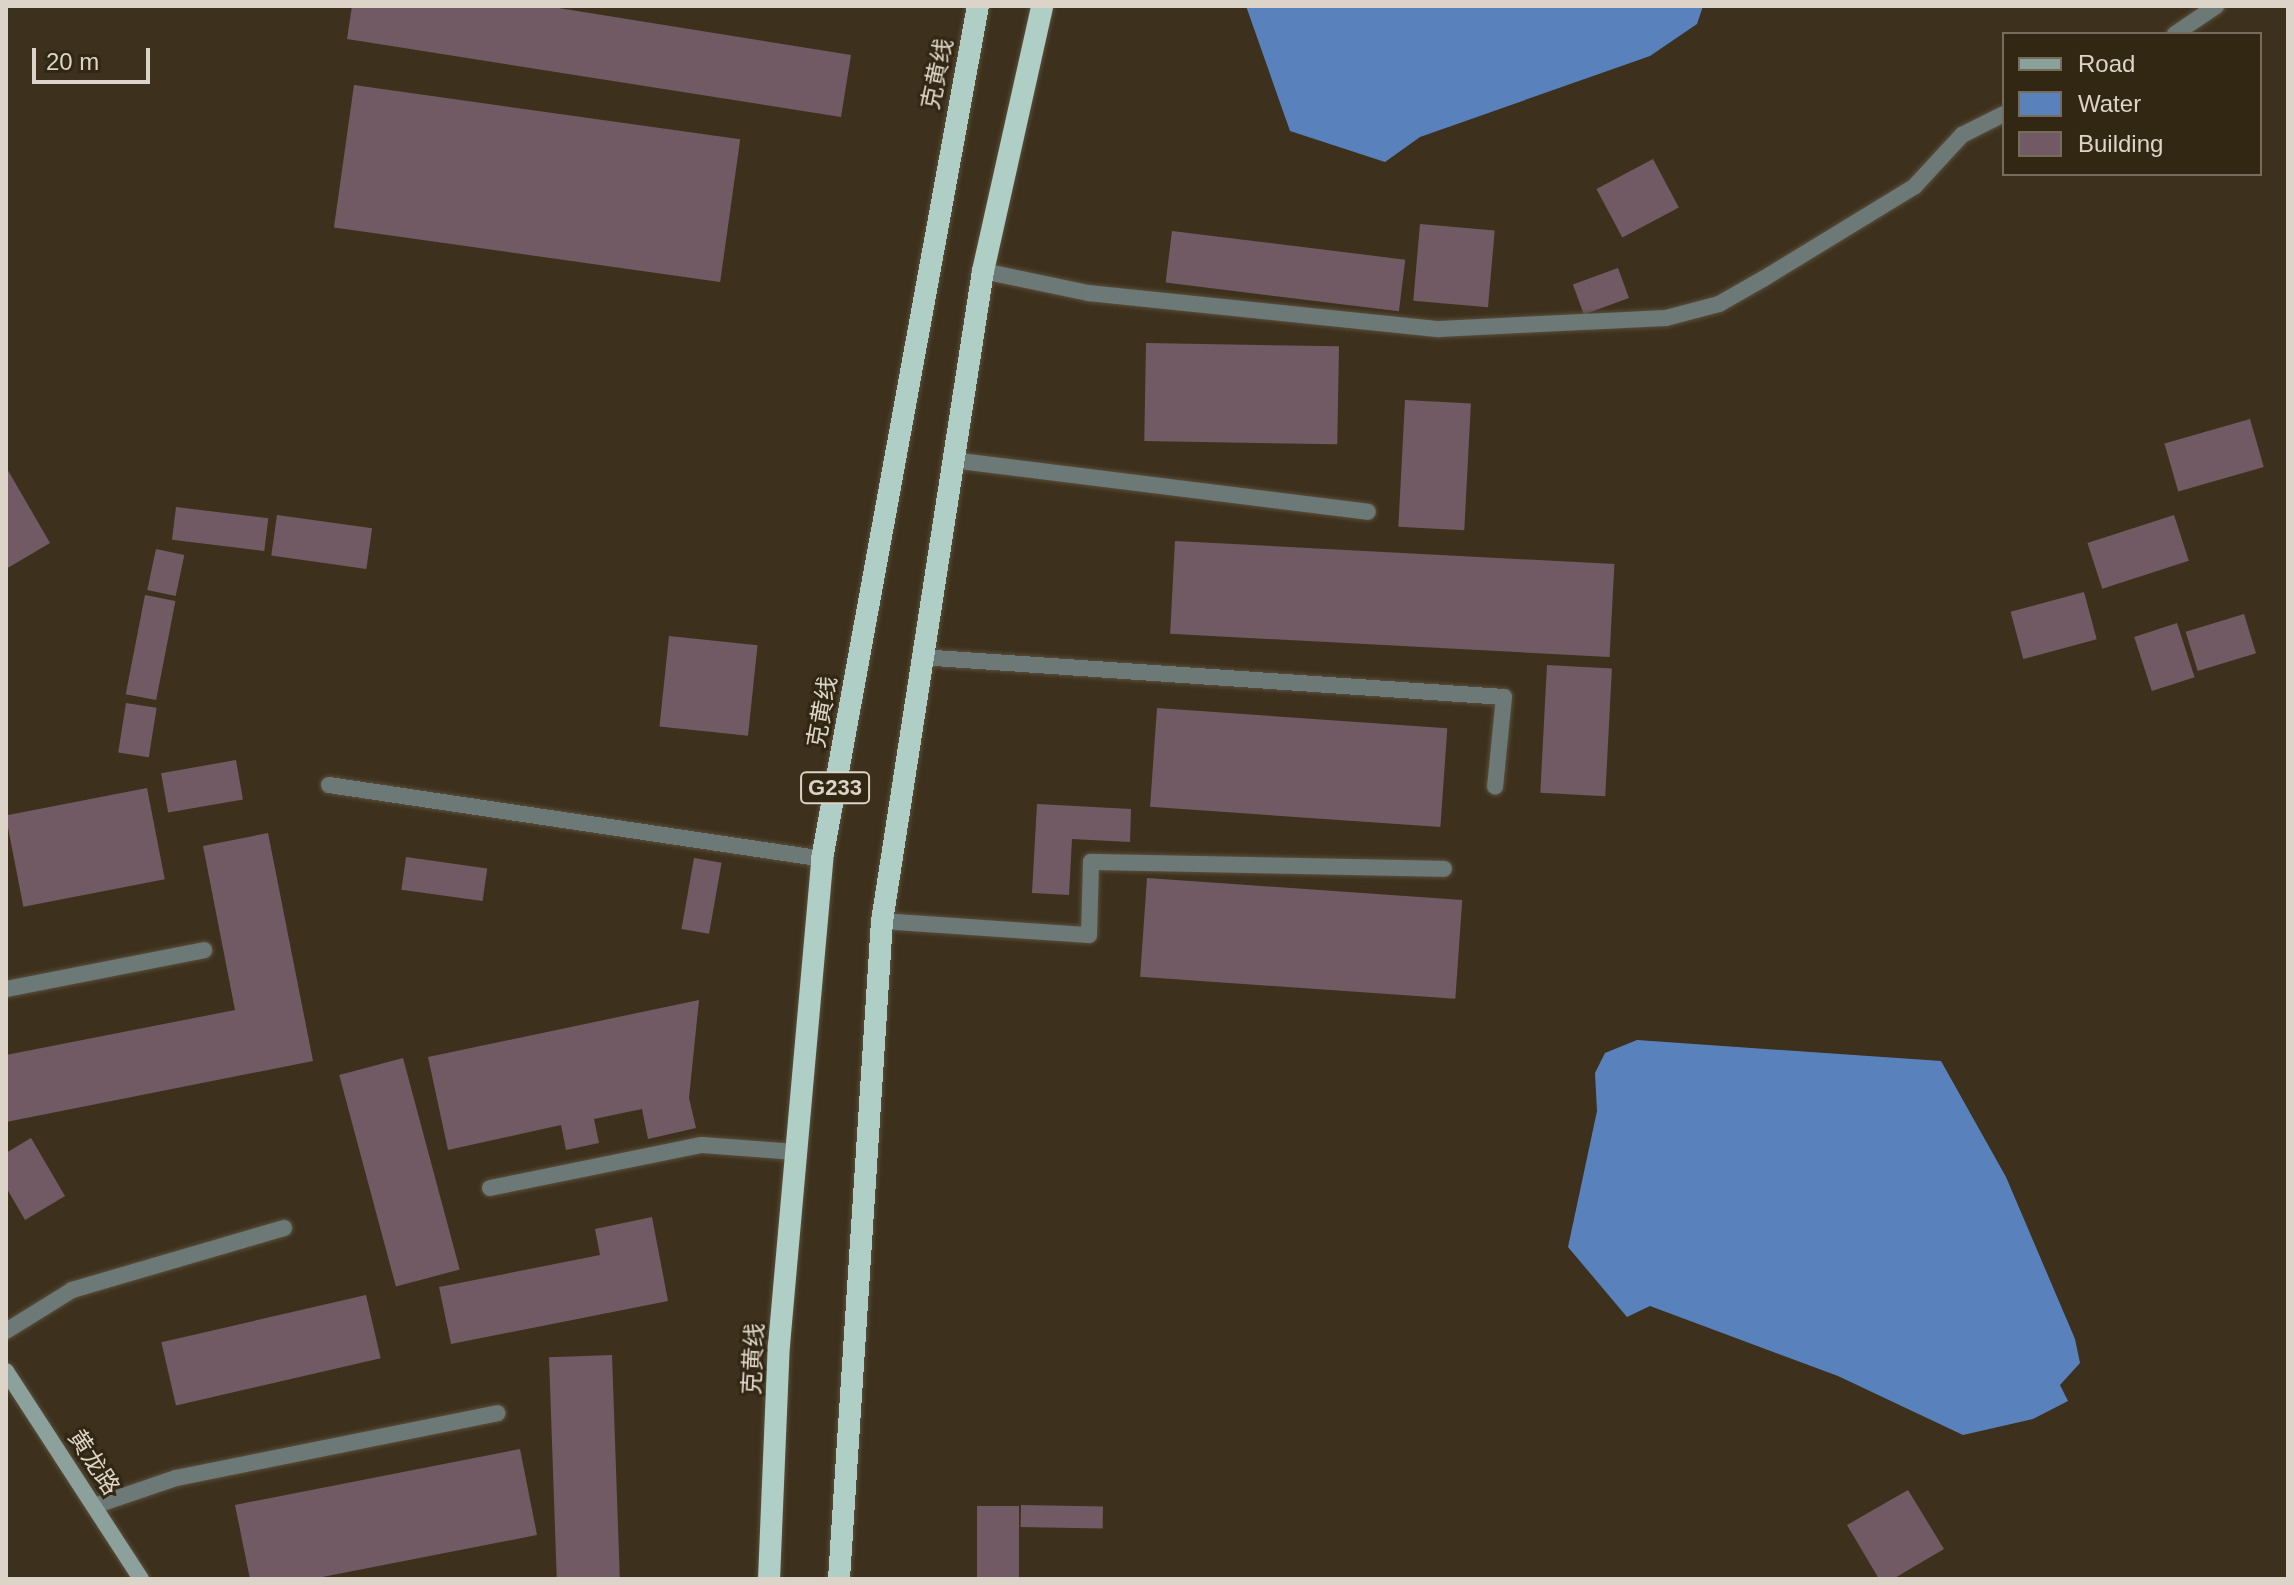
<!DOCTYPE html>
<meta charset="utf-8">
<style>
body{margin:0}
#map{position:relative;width:2294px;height:1585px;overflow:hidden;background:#3d311d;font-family:Arial,"Noto Sans SC",sans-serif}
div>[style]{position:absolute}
.water>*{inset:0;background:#5982bc}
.building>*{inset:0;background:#725a65;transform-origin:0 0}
.roads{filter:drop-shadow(0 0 2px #5a4e3c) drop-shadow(0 0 2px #5a4e3c)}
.service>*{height:16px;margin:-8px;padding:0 8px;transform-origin:8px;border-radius:8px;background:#6c7976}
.minor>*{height:16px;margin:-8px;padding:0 8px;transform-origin:8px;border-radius:8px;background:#6c7976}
.secondary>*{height:16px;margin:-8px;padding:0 8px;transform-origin:8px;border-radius:8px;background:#8ca19c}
.trunk>*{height:22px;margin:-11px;padding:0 11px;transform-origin:11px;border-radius:11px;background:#afcec6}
span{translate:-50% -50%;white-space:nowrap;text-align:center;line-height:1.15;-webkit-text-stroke:6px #322713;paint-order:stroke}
.shield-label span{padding:2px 6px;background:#322713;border:2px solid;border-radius:6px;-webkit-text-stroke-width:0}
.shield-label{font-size:22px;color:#dcd4c8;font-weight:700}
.street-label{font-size:24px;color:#dcd4c8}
.frame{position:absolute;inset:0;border:8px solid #dcd4c8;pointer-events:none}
.legend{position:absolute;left:2002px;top:32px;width:260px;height:144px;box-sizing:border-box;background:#322713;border:2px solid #766c5b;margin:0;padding:10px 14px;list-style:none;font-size:24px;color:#dcd4c8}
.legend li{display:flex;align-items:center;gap:16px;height:40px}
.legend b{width:40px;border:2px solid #766c5b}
.scale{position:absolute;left:32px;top:48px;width:118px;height:36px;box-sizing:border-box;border:4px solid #dcd4c8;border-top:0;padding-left:10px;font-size:24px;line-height:28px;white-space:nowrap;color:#dcd4c8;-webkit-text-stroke:6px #322713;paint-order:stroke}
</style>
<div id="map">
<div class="water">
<div style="clip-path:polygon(1246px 6px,1703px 6px,1697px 24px,1650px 56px,1420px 137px,1385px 162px,1290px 131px)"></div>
<div style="clip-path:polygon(1637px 1040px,1941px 1061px,2006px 1177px,2075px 1339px,2080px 1363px,2060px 1385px,2068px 1401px,2033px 1419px,1963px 1435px,1838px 1376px,1650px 1306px,1627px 1317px,1568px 1247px,1597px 1111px,1595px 1073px,1605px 1053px)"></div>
</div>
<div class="building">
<div style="clip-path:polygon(352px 6px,546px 6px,851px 55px,841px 117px,347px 39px)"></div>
<div style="left:354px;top:85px;width:390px;height:144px;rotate:8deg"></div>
<div style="left:1653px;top:159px;width:55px;height:64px;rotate:62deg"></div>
<div style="left:1420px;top:224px;width:75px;height:77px;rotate:5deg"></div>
<div style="left:1172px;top:231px;width:235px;height:52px;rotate:7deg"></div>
<div style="left:1618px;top:268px;width:32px;height:48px;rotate:70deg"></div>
<div style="left:1146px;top:343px;width:193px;height:98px;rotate:1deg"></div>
<div style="left:1405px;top:400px;width:66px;height:127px;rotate:3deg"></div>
<div style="left:2250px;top:419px;width:50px;height:89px;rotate:74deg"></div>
<div style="clip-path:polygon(6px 467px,50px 543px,6px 569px)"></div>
<div style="left:176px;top:507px;width:93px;height:33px;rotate:7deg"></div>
<div style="left:277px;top:515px;width:96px;height:41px;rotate:8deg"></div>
<div style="left:2174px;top:515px;width:48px;height:91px;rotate:72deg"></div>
<div style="left:1175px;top:541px;width:440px;height:93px;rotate:3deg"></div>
<div style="left:156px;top:549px;width:29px;height:42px;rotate:12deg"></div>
<div style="left:2084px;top:592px;width:49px;height:76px;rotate:75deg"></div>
<div style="left:145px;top:595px;width:31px;height:101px;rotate:11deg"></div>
<div style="left:2244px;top:614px;width:41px;height:61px;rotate:73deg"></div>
<div style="left:2177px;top:623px;width:57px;height:45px;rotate:72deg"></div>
<div style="left:669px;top:636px;width:89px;height:91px;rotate:6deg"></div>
<div style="left:1547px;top:665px;width:65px;height:128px;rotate:3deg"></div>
<div style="left:126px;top:703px;width:31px;height:50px;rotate:9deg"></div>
<div style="left:1157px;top:708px;width:291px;height:99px;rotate:4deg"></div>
<div style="left:236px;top:760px;width:40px;height:76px;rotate:80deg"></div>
<div style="left:147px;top:788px;width:93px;height:144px;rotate:79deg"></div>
<div style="clip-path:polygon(1037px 804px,1131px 809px,1130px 842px,1072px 839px,1069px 895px,1032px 893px)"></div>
<div style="clip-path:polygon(268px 833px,313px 1061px,6px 1122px,6px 1055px,235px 1010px,203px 846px)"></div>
<div style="left:406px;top:857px;width:82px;height:33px;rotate:8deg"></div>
<div style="left:694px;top:858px;width:28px;height:72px;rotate:10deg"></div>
<div style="left:1147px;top:878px;width:316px;height:99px;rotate:4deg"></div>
<div style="clip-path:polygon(699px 1000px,689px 1098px,696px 1128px,648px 1139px,642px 1109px,594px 1119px,599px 1143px,566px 1150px,561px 1125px,448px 1150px,428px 1057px)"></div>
<div style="left:403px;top:1058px;width:219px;height:66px;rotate:75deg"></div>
<div style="clip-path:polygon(31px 1138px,65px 1196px,25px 1220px,6px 1187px,6px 1153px)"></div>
<div style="clip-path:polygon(652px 1217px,668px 1301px,451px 1344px,439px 1287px,600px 1255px,595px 1229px)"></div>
<div style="left:366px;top:1295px;width:65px;height:210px;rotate:77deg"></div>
<div style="left:612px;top:1355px;width:224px;height:63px;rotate:88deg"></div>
<div style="clip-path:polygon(520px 1449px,537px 1535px,312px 1579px,250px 1579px,235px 1505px)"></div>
<div style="clip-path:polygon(1908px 1490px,1944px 1549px,1893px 1579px,1879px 1579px,1847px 1525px)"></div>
<div style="left:1021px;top:1505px;width:82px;height:22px;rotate:1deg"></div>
<div style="left:977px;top:1506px;width:42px;height:73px"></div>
</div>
<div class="roads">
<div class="service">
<div style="left:952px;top:460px;width:419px;rotate:7.1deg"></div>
<div style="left:920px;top:657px;width:585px;rotate:3.92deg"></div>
<div style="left:1504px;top:697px;width:90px;rotate:95.7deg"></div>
<div style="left:329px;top:785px;width:499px;rotate:8.5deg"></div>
<div style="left:882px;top:921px;width:207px;rotate:3.9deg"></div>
<div style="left:1089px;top:935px;width:73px;rotate:-88.4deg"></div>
<div style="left:1091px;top:862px;width:353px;rotate:1.1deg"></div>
<div style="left:6px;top:989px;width:202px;rotate:-11.1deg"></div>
<div style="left:490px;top:1188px;width:216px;rotate:-11.5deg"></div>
<div style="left:702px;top:1145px;width:94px;rotate:4.3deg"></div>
<div style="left:6px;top:1331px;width:78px;rotate:-31.8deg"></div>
<div style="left:72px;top:1290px;width:221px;rotate:-16.3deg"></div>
<div style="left:94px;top:1506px;width:87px;rotate:-18.9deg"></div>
<div style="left:176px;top:1478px;width:328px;rotate:-11.4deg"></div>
</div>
<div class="minor">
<div style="left:2175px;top:34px;width:50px;rotate:-34.3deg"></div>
<div style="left:983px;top:271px;width:107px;rotate:11.8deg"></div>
<div style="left:1088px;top:293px;width:353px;rotate:5.9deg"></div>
<div style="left:1439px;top:329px;width:227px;rotate:-2.8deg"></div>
<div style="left:1666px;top:318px;width:55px;rotate:-14.8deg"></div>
<div style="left:1719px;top:304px;width:51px;rotate:-29.6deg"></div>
<div style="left:1763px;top:279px;width:177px;rotate:-31.4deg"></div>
<div style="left:1914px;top:187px;width:71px;rotate:-47.3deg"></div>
<div style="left:1962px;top:135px;width:47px;rotate:-26.6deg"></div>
</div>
<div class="secondary">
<div style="left:6px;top:1371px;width:248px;rotate:57deg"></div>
</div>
<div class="trunk">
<div style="left:769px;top:1579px;width:234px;rotate:-87.6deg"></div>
<div style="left:779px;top:1345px;width:488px;rotate:-84.9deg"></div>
<div style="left:822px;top:859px;width:867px;rotate:-79.64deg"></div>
<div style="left:839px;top:1579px;width:659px;rotate:-86.26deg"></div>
<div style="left:882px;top:921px;width:658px;rotate:-81.17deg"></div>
<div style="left:983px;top:271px;width:271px;rotate:-77.4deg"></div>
</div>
</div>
<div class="shield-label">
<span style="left:835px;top:788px">G233</span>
</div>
<div class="street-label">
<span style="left:937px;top:74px;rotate:-78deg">克黄线</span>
<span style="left:822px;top:712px;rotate:-80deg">克黄线</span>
<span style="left:753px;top:1359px;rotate:-87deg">克黄线</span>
<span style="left:94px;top:1462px;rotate:57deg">黄龙路</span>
</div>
<div class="frame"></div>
<ul class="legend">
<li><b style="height:10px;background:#8ca19c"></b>Road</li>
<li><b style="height:22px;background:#5982bc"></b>Water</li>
<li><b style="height:22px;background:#725a65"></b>Building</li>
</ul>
<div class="scale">20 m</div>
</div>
